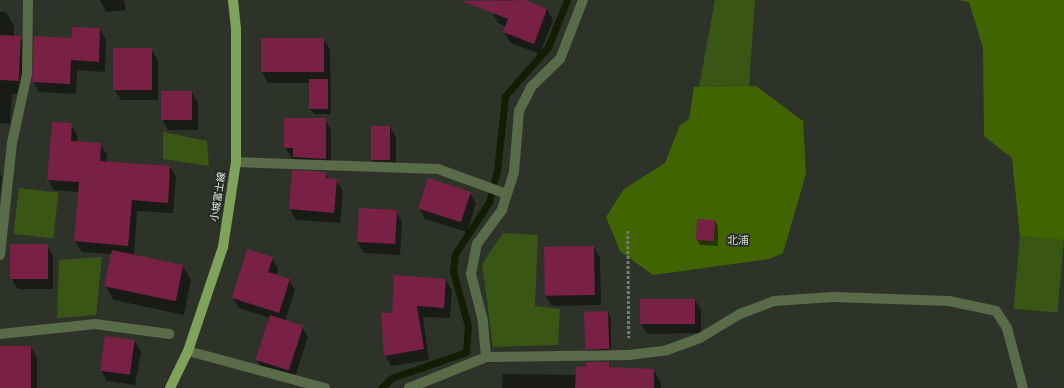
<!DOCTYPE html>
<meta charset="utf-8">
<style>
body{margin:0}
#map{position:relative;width:1064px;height:388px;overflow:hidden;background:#2e332a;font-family:Rubik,"Noto Sans JP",sans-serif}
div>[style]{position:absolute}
.green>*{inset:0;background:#3a5615;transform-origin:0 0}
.forest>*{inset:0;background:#406500}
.shadow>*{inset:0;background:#0007}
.stream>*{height:7px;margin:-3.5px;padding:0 3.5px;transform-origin:3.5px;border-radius:3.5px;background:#121e04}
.building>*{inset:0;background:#782144;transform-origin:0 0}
.path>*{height:2.5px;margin-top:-1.25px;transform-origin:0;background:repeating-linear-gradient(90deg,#777b74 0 3px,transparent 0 5px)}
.minor>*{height:10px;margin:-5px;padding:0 5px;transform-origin:5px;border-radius:5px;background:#596b48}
.major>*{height:10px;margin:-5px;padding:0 5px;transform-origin:5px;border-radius:5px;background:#80a35b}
span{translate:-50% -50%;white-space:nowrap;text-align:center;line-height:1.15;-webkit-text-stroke:3px #252921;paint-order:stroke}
.street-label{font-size:10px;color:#e4e7e1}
.neighbourhood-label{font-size:11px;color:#d7dcd2}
</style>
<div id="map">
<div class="green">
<div style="clip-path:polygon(715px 0,755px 0,749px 86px,699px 87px)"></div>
<div style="clip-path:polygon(163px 132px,207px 141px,209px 166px,163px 159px)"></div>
<div style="left:19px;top:188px;width:40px;height:46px;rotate:7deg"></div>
<div style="clip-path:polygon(503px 233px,538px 235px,535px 306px,560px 309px,558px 345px,493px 347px,482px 264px)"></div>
<div style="left:1020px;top:236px;width:44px;height:73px;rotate:5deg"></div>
<div style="clip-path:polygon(102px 257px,96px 315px,57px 318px,59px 260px)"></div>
</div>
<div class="forest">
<div style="clip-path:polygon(958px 0,1064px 0,1064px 240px,1020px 236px,1012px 158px,984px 136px,983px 48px,969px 2px)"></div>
<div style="clip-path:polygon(756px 86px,803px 121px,806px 174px,783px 253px,769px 259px,653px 275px,620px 251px,606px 217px,624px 189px,665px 163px,680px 125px,689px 119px,694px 87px)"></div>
</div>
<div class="shadow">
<div style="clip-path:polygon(100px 0,124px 0,126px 10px,106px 12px)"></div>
<div style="clip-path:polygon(497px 0,522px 0,547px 9px,553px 20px,540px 54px,511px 43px,504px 32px,507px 27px,498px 23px,492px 12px)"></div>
<div style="clip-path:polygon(0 12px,6px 12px,14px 26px,14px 36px,20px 37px,28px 50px,26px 94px,12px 94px,10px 124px,0 123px)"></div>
<div style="clip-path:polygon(100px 29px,106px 39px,105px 72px,77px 70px,76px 94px,39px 92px,33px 81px,73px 39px)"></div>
<div style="clip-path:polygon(262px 39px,323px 39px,330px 49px,331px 114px,314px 114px,310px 109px,310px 83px,268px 83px,262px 72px)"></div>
<div style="clip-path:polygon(151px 49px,158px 60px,158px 100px,121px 100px,115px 90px)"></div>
<div style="clip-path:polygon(192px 92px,198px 103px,198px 130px,168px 130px,162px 119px)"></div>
<div style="clip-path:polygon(325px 119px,331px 130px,331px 169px,300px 168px,285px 148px)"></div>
<div style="clip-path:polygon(71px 124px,77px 135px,77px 142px,100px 144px,107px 155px,106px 162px,170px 167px,176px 177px,173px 213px,137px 211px,134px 256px,183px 266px,191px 280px,184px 315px,114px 300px,105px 286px,112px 254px,82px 252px,75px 241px,79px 192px,54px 190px,48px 179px)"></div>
<div style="clip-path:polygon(390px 127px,396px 137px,396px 171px,378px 171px,372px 160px)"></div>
<div style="clip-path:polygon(293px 171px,325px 173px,329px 179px,336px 180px,343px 191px,340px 223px,296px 220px,290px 209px)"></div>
<div style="clip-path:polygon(0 174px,2px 177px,0 195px)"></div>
<div style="clip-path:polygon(470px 193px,476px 203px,467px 232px,425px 219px,419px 208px)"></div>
<div style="clip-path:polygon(396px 211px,402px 222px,400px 255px,364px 253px,357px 242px)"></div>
<div style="clip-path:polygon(715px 221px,718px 226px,718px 246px,700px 245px,697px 240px)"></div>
<div style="clip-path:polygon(47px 245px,53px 256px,53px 289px,18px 289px,11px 278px)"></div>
<div style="clip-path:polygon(594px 247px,600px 258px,601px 305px,552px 306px,546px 296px)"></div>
<div style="clip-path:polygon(272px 258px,278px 269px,276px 276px,289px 280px,295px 290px,285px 321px,302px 327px,308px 337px,294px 380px,263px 370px,257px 360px,270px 318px,239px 308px,233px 298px)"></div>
<div style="clip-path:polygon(446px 280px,452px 290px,450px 318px,423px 317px,429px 360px,391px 366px,385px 355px,393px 314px)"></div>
<div style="clip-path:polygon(695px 300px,701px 310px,701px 333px,648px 334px,641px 324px)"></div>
<div style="clip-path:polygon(608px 312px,611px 318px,611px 354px,589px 354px,586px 349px)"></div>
<div style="clip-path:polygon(135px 341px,141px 352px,135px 385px,107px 381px,101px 370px)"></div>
<div style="clip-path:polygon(31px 347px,37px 358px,37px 388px,0 388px,0 357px)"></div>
<div style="clip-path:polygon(608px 363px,612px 368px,654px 370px,661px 383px,661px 388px,502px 388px,503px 374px,576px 375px,587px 368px)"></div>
</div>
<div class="stream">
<div style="left:381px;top:388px;width:15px;rotate:-42deg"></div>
<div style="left:392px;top:378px;width:78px;rotate:-19.4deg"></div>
<div style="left:466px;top:352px;width:26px;rotate:-86deg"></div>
<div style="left:468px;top:326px;width:57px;rotate:-105.3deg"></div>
<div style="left:453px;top:271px;width:17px;rotate:-83deg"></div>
<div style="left:455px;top:254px;width:62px;rotate:-56.8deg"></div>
<div style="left:489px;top:202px;width:33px;rotate:-76deg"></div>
<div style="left:497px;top:170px;width:74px;rotate:-83.8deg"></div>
<div style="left:505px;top:96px;width:65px;rotate:-48.7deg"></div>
<div style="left:548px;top:47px;width:51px;rotate:-68deg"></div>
</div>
<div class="building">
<div style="clip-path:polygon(525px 0,547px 9px,534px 44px,503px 32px,508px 19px,462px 1px)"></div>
<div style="clip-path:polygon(72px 27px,100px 28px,99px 62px,71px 60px,70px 84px,32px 82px,34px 36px,72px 38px)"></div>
<div style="left:0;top:35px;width:21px;height:45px;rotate:3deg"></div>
<div style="left:261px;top:38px;width:63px;height:34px"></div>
<div style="left:113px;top:48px;width:39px;height:42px"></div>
<div style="left:328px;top:79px;width:30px;height:19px;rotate:90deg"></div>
<div style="left:161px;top:91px;width:31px;height:29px"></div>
<div style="clip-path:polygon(284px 118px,326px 118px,326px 159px,293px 157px,293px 148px,284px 148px)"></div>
<div style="clip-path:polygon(52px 122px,72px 123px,71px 141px,101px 143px,100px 161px,170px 166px,168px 203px,132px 200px,128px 246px,74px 241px,79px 182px,47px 180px)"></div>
<div style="left:371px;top:126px;width:19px;height:34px"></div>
<div style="clip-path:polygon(292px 170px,326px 172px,326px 178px,337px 179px,334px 213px,289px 209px)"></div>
<div style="left:428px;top:178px;width:45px;height:32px;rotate:18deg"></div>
<div style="left:359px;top:208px;width:38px;height:34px;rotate:3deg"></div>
<div style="left:697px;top:219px;width:18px;height:21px;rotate:3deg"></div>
<div style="left:10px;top:244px;width:38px;height:35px"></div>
<div style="left:594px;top:246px;width:49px;height:50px;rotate:89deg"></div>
<div style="clip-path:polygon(247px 249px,273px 257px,268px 272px,290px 279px,279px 313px,232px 298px)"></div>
<div style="left:112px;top:250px;width:73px;height:37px;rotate:12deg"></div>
<div style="clip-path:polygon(394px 275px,446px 279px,444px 308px,417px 306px,424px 349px,384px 356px,381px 313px,392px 313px)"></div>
<div style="left:640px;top:299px;width:55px;height:25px"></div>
<div style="left:608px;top:311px;width:38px;height:24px;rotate:88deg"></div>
<div style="left:270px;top:315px;width:35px;height:47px;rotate:18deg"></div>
<div style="left:105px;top:336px;width:30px;height:35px;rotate:8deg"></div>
<div style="left:0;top:346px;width:31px;height:42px"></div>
<div style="clip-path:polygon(586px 362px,609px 362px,609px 367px,654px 369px,654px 388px,575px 388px,576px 367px,586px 367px)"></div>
</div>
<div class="path">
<div style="left:628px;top:231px;width:107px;rotate:89.5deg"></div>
</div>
<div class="minor">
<div style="left:236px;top:162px;width:202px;rotate:2deg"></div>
<div style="left:438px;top:169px;width:73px;rotate:19.9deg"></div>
<div style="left:0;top:255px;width:113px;rotate:-83.9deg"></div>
<div style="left:12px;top:143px;width:71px;rotate:-77.7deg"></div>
<div style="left:27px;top:74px;width:74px;rotate:-89.2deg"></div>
<div style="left:0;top:334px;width:96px;rotate:-6deg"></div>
<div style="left:95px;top:324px;width:75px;rotate:7.7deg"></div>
<div style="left:188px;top:351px;width:142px;rotate:15.1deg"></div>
<div style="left:486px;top:357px;width:36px;rotate:-95deg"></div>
<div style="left:483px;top:321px;width:49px;rotate:-104.3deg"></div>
<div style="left:471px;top:274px;width:31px;rotate:-79deg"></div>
<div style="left:477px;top:244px;width:42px;rotate:-53.7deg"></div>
<div style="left:502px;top:210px;width:17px;rotate:-73deg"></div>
<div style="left:507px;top:194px;width:23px;rotate:-72deg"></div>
<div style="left:514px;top:172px;width:61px;rotate:-85.3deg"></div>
<div style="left:519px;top:111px;width:27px;rotate:-63deg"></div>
<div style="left:531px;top:87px;width:40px;rotate:-44deg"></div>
<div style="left:560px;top:59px;width:63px;rotate:-68.7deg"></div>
<div style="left:409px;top:388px;width:83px;rotate:-21.9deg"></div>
<div style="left:486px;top:357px;width:143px;rotate:-0.8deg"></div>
<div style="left:629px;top:355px;width:38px;rotate:-7deg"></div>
<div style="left:667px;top:350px;width:35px;rotate:-20deg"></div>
<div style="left:700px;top:338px;width:47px;rotate:-31deg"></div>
<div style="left:740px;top:314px;width:36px;rotate:-21deg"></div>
<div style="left:774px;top:301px;width:59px;rotate:-3.9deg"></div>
<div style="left:833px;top:297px;width:116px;rotate:2deg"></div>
<div style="left:949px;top:301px;width:48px;rotate:12deg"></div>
<div style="left:996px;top:311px;width:20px;rotate:57deg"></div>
<div style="left:1007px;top:328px;width:62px;rotate:75.1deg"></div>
</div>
<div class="major">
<div style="left:170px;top:388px;width:41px;rotate:-64.1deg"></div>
<div style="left:188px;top:351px;width:110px;rotate:-71.4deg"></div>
<div style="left:223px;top:247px;width:86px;rotate:-81.3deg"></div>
<div style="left:236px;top:162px;width:133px;rotate:-90deg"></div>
<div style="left:236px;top:29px;width:29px;rotate:-96deg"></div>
</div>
<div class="street-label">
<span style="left:219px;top:197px;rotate:-81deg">小城富士線</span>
</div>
<div class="neighbourhood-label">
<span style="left:738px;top:241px">北浦</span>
</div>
</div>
